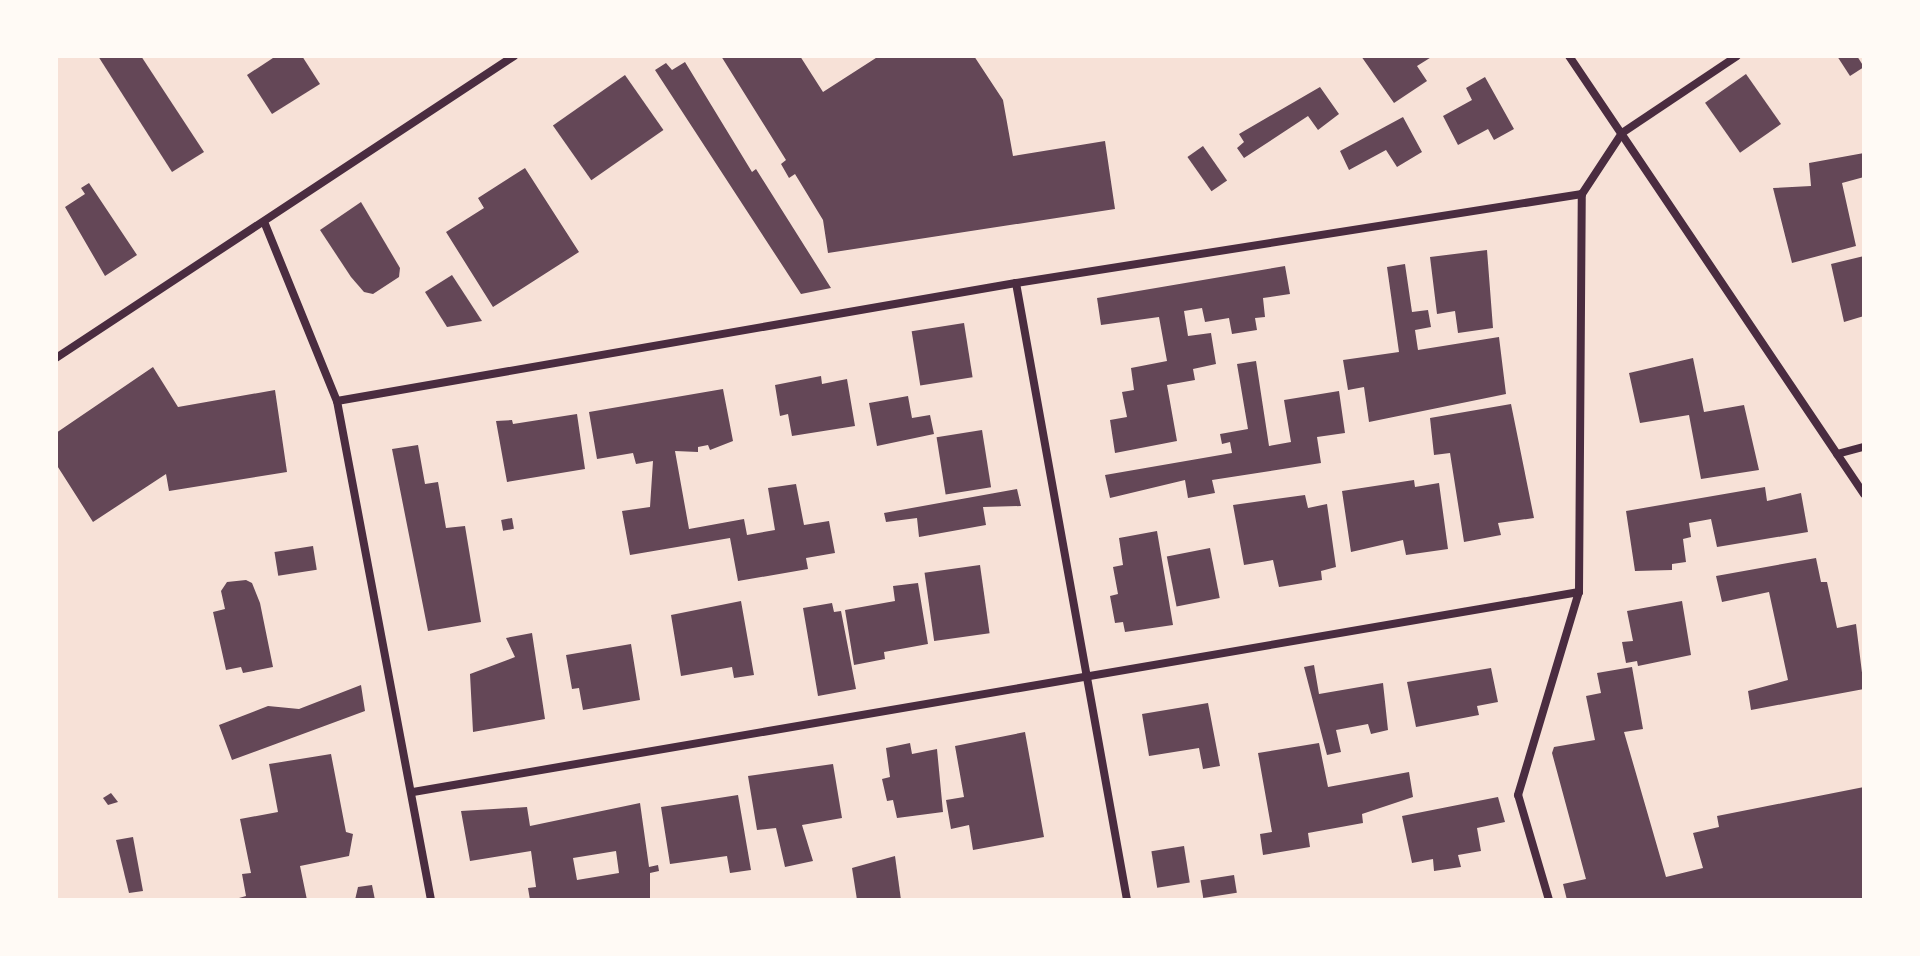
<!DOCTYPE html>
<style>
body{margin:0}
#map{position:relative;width:1920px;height:956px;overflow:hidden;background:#f7e1d7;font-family:"Source Serif 4",serif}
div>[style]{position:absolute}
.building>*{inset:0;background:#644757;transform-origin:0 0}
.minor>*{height:8px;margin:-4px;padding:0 4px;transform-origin:4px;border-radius:4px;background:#4a2c40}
span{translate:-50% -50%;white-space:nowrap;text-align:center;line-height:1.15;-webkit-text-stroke:6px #fffaf5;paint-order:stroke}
.frame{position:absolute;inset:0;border:58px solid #fffaf5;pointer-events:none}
</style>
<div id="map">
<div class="building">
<div style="clip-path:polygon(98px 56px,141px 56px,204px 152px,172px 172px)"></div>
<div style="clip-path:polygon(276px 56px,302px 56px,320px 84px,272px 114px,247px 75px)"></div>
<div style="clip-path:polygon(721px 56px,800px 56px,823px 92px,879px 56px,974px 56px,1003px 100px,1013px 156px,1105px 141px,1115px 209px,828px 253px,823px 220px,795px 174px,789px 178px,781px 164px,786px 160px)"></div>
<div style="clip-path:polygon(1361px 56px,1433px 56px,1417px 66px,1427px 81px,1394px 103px)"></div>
<div style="clip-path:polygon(1837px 56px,1857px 56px,1864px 67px,1850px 76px)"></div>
<div style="clip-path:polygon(685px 62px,752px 172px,756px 169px,831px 288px,801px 294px,655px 70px,666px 63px,672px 70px)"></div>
<div style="left:1746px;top:74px;width:61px;height:50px;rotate:55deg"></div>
<div style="left:625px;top:75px;width:67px;height:88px;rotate:55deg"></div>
<div style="clip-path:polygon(1485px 77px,1514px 129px,1494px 140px,1488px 129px,1458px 145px,1443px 116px,1472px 100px,1466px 88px)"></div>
<div style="clip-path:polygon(1320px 87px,1339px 114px,1318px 130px,1308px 116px,1244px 158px,1237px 148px,1244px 142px,1239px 134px)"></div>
<div style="clip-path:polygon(1403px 117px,1422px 152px,1397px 167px,1386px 150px,1349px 170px,1340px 151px)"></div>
<div style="left:1203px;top:146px;width:42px;height:19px;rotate:55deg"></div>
<div style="clip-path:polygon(1864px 153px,1864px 177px,1842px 183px,1856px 246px,1792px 263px,1773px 188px,1811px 186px,1809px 163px)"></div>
<div style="clip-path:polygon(525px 168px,579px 252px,493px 307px,446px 232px,484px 208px,478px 198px)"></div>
<div style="clip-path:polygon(89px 183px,137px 255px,105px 276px,65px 207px,85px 194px,81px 188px)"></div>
<div style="clip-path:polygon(361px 202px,400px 268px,399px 277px,373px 294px,364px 292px,351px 277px,320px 230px)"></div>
<div style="clip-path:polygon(1487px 250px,1493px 328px,1458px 333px,1455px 311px,1437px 314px,1430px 257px)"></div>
<div style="clip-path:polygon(1864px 256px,1864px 316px,1844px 322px,1831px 264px)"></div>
<div style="clip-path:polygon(1405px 264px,1412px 312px,1428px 310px,1431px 327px,1415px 330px,1418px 350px,1499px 337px,1506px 394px,1369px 422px,1364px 387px,1348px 390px,1343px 360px,1399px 352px,1387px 267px)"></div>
<div style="clip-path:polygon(1285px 266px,1290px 294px,1263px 298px,1265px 317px,1255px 318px,1257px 330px,1232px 334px,1229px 318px,1205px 322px,1202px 308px,1184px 311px,1188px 336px,1211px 333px,1216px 364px,1193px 369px,1195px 380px,1167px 385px,1177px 441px,1115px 453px,1110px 420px,1127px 417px,1122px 392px,1134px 390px,1131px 368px,1167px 361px,1159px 317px,1101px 325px,1097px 298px)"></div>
<div style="clip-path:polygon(452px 275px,482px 321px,447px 327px,425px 292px)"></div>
<div style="left:964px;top:323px;width:55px;height:53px;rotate:81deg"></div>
<div style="clip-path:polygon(1693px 358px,1704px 412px,1744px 405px,1759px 470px,1701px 479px,1689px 415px,1640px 423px,1629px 373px)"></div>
<div style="clip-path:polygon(1256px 361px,1269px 446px,1291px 442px,1284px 400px,1339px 391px,1345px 433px,1317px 437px,1321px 463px,1212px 480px,1215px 493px,1188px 498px,1185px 480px,1110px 498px,1105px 475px,1232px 453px,1230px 442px,1222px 444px,1220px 434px,1248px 429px,1237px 364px)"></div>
<div style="clip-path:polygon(153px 367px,178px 407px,275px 390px,287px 472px,169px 491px,166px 474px,93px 522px,56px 464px,56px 433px)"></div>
<div style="clip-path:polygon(821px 376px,822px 384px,847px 379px,855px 426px,792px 436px,788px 414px,780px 416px,775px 385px)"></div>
<div style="clip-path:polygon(723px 389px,733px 441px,710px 450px,708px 445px,698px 447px,698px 452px,675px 451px,689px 529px,744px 519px,747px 535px,775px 530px,768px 488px,796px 484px,804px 525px,829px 521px,835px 553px,806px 558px,808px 569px,738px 581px,730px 538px,630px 555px,622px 511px,650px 507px,653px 461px,636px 464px,633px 453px,597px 459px,589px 412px)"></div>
<div style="clip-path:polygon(908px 396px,912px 418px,930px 415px,934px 434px,877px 446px,869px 403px)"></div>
<div style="clip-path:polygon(1511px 404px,1534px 518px,1498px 523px,1501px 535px,1464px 542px,1450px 453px,1434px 455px,1430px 418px)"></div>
<div style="clip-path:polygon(577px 414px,585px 469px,507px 482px,496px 421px,512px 420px,513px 424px)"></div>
<div style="left:982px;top:430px;width:58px;height:46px;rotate:81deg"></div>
<div style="clip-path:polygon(418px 445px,425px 484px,438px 482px,446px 528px,465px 526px,481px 622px,428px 631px,392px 449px)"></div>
<div style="clip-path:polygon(1414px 480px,1415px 487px,1439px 483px,1448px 549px,1406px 555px,1403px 540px,1351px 552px,1342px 491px)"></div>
<div style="clip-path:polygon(1765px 487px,1767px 501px,1801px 493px,1808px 532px,1717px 547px,1711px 519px,1689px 523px,1691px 537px,1683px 539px,1686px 562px,1672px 564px,1672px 570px,1635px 571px,1626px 511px)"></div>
<div style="clip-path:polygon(1017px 489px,1021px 506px,983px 507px,986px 525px,919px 537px,917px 518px,886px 522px,884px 513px)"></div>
<div style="clip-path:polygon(1305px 495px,1308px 508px,1327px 504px,1336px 567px,1321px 571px,1322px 580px,1279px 587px,1273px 560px,1244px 565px,1233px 505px)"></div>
<div style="left:512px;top:518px;width:11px;height:11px;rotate:80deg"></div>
<div style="clip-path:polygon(1157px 531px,1173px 625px,1125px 632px,1123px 622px,1115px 623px,1110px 596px,1118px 594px,1113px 567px,1123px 565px,1119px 538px)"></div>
<div style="left:313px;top:546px;width:24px;height:39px;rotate:81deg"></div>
<div style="left:1210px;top:548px;width:51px;height:44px;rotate:79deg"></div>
<div style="clip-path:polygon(1816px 558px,1821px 582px,1827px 582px,1837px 628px,1856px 624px,1864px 689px,1751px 710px,1748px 691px,1788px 680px,1769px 592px,1722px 602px,1716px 576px)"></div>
<div style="left:980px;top:565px;width:69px;height:56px;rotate:82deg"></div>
<div style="clip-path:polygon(246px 580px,252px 583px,260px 603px,273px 667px,243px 673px,241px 667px,226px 670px,213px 612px,225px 609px,221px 591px,227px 582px)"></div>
<div style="clip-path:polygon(918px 583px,928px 644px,884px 652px,885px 659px,854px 665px,845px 610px,895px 601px,893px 586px)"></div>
<div style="clip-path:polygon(741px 601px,754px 675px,734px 678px,732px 667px,681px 676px,671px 615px)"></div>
<div style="clip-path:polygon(1682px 601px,1691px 655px,1638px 666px,1637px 661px,1626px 663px,1622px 642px,1633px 641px,1627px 611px)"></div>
<div style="clip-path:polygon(832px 603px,834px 612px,841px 611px,856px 689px,818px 696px,803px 608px)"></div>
<div style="clip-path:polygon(532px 633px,545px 719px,473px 732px,470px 674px,515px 657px,506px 638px)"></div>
<div style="clip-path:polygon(631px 644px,640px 700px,583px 710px,579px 688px,572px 689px,566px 655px)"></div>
<div style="clip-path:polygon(1314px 665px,1319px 694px,1383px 683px,1388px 730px,1371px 734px,1368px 724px,1336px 730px,1341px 752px,1327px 755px,1304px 667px)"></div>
<div style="clip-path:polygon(1632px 667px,1643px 729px,1624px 732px,1666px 877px,1703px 868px,1693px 833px,1719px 827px,1717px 816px,1864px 787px,1864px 900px,1567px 900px,1563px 884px,1586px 879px,1552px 753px,1554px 747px,1595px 740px,1586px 696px,1601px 693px,1597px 673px)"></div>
<div style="clip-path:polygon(1491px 668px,1498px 702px,1477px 706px,1479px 715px,1416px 727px,1407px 682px)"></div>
<div style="clip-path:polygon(361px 685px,365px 711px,232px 760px,219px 725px,268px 706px,299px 709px)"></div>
<div style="clip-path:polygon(1208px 703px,1220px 766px,1203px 769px,1199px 748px,1149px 756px,1142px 714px)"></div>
<div style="clip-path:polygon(1025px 732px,1044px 837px,973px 850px,969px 825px,951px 829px,946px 800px,964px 797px,955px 746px)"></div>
<div style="clip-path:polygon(910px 743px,912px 754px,937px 749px,943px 812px,897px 818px,893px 800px,887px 801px,882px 779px,890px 777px,886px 748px)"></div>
<div style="clip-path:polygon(1319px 743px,1328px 787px,1409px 772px,1413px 797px,1362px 814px,1363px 823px,1308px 833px,1310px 847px,1263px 855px,1260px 834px,1272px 832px,1258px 753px)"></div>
<div style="clip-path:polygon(331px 754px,346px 832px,353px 834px,349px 856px,300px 866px,307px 900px,232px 900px,246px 896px,242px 874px,251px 873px,240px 819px,278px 812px,269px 764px)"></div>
<div style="clip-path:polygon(833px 764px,842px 818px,802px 825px,813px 861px,785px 867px,776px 828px,757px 830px,748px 776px)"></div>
<div style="clip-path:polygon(111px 793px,118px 802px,108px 805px,103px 798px)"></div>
<div style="clip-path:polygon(738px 795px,751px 870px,730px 873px,727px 856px,670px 864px,661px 807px)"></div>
<div style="clip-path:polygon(1498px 797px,1505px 822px,1477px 828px,1481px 851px,1458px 855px,1461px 867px,1434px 871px,1433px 859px,1412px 863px,1402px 816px)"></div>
<div style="clip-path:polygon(evenodd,640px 803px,649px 867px,658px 865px,659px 871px,650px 873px,650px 900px,530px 900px,528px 888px,536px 887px,531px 851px,470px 861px,461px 811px,527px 807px,530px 826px,640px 803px,616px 851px,619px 873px,577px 880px,573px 858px,616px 851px)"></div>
<div style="clip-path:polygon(133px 837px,143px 891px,129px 893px,116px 840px)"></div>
<div style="left:1184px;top:846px;width:37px;height:33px;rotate:81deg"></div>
<div style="clip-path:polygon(895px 856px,901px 900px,857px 900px,852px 868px)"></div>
<div style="left:1234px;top:875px;width:18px;height:34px;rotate:81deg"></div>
<div style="clip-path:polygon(372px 885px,375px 900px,355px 900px,358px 887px)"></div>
</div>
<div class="minor">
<div style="left:1569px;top:56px;width:528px;rotate:56.04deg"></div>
<div style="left:265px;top:224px;width:191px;rotate:67.9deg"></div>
<div style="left:337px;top:401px;width:508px;rotate:79.33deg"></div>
<div style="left:1016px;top:283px;width:627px;rotate:79.8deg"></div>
<div style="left:56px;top:358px;width:549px;rotate:-33.4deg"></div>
<div style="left:337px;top:401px;width:689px;rotate:-9.86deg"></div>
<div style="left:1016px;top:283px;width:573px;rotate:-8.94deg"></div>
<div style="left:1582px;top:194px;width:73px;rotate:-56.7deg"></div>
<div style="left:1622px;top:133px;width:138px;rotate:-33.8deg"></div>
<div style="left:1837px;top:454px;width:28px;rotate:-15deg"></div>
<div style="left:413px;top:792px;width:1183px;rotate:-9.73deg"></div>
<div style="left:1549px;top:900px;width:109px;rotate:-106.4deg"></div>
<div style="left:1518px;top:795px;width:212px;rotate:-73.3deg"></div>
<div style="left:1579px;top:592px;width:398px;rotate:-89.6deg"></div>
</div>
<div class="frame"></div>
</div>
